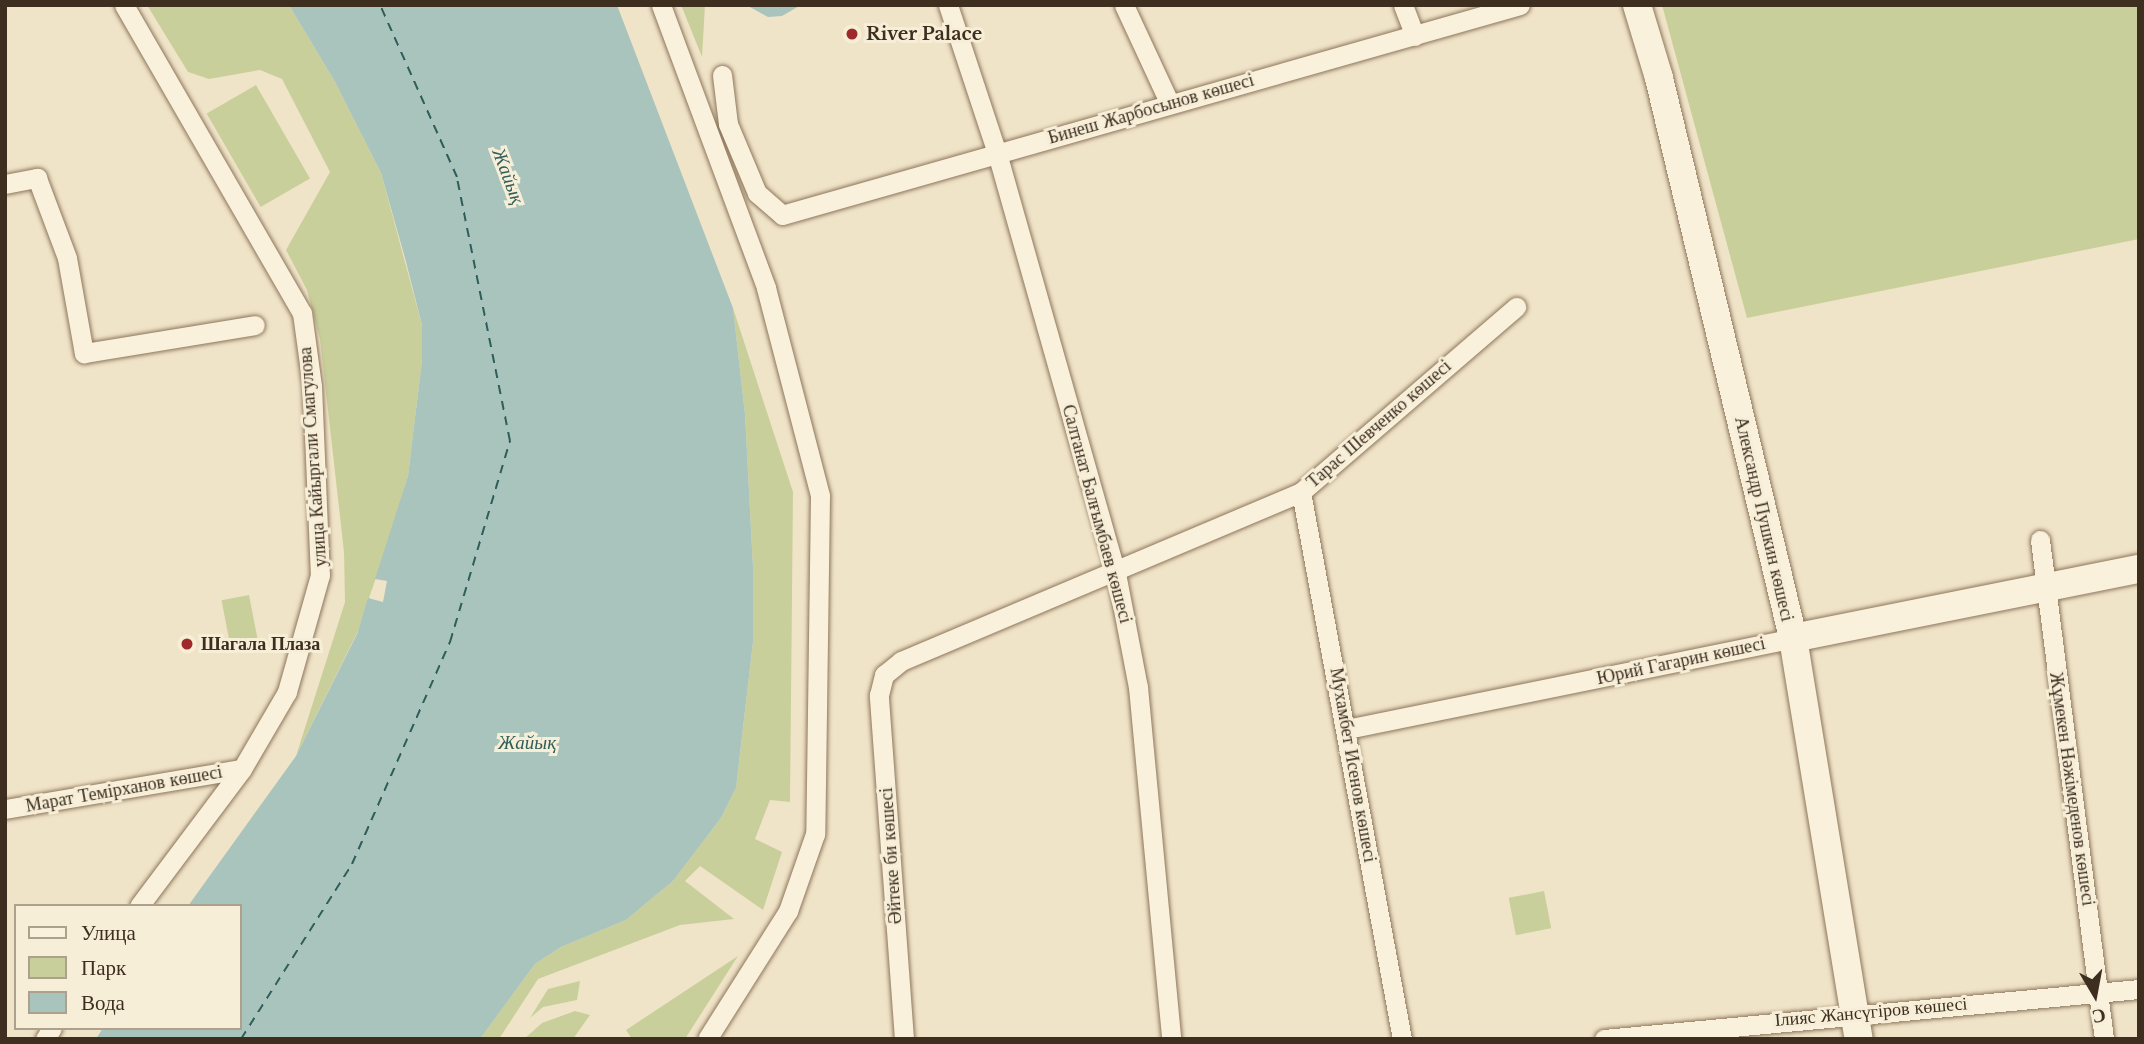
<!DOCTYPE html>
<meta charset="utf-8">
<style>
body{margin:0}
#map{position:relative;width:2144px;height:1044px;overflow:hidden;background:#f0e4c8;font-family:"Libre Baskerville",serif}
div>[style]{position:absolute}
.green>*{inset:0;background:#c9cf9b;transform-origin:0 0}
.water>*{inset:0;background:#a9c4bc}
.ferry>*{height:2px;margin-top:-1px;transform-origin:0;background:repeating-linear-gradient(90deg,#2f5d5a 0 9px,transparent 0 16px)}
.roads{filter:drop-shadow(0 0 2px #8d765c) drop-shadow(0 0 2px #8d765c)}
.street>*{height:19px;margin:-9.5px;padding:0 9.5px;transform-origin:9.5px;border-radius:9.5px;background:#faf1dc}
.secondary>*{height:28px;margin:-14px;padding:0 14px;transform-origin:14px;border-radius:14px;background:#faf1dc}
.dots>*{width:19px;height:19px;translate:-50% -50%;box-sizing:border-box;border:4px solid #f7eed8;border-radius:50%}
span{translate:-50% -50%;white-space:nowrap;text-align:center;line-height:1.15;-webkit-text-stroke:6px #f7eed8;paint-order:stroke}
.poi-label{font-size:18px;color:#3d2e20;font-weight:700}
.left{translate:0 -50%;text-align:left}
.street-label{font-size:18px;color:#3d2e20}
.water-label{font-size:19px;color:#2f5d5a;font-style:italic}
.frame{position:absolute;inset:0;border:7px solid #3d2e20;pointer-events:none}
.legend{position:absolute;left:14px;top:904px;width:228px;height:126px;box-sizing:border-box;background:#f7eed8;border:2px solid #ada18e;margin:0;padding:9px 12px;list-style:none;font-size:21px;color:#3d2e20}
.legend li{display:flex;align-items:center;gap:14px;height:35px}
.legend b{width:35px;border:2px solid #ada18e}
.north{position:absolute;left:2060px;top:960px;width:70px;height:70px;-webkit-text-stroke:5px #f7eed8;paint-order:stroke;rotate:170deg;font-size:19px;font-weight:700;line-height:28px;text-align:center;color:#3d2e20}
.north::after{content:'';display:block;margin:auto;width:24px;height:32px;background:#3d2e20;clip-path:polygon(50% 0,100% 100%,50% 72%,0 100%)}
</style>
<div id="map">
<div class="green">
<div style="clip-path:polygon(147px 5px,289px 5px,335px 82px,381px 173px,422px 325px,422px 360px,408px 476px,390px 537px,357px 633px,296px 756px,345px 602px,344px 552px,320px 339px,307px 290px,286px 250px,330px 172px,282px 79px,260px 70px,209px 79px,188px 72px)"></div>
<div style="clip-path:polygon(681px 5px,705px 5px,702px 57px)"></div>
<div style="clip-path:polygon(1662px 5px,2139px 5px,2139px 239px,1747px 318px)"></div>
<div style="left:256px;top:85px;width:108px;height:57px;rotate:60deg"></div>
<div style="clip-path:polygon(733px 308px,793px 492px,790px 802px,770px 800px,755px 839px,782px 852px,763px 910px,700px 866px,685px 881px,734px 919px,680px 925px,538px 979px,499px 1039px,480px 1039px,535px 964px,561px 947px,626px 920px,673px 881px,721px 818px,736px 788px,753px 642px,753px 567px,745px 414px)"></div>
<div style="left:249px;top:595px;width:49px;height:28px;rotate:79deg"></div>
<div style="left:1544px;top:891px;width:38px;height:36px;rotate:79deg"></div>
<div style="clip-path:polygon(738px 956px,685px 1039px,632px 1039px,626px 1030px)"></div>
<div style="clip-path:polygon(580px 981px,577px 1000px,543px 1007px,530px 1018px,548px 989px)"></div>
<div style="clip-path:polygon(575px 1011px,590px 1015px,573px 1039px,524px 1039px,542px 1023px)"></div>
</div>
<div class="water">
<div style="clip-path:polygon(289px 5px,617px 5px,733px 308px,745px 414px,753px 567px,753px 642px,736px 788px,721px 818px,673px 881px,626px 920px,561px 947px,535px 964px,480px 1039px,96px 1039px,103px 1028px,240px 1028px,240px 906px,188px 906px,296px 756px,357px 634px,368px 598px,383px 602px,387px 581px,375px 579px,408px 476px,422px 360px,422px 325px,405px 258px,381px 173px,335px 82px)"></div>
<div style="clip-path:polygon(746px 5px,801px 5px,782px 16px,768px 17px)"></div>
</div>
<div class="ferry">
<div style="left:241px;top:1039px;width:207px;rotate:-57.6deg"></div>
<div style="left:352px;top:864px;width:243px;rotate:-66.2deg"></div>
<div style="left:450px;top:642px;width:210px;rotate:-73.4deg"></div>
<div style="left:510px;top:441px;width:269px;rotate:-101.4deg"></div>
<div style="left:457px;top:177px;width:188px;rotate:-114.1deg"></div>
</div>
<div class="roads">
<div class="street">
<div style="left:124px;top:5px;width:356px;rotate:60deg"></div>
<div style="left:302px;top:313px;width:74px;rotate:82.2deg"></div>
<div style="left:312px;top:386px;width:189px;rotate:87.6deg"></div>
<div style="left:320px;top:575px;width:122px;rotate:105.8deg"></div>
<div style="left:287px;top:692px;width:89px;rotate:120.3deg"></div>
<div style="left:242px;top:769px;width:171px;rotate:126.9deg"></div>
<div style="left:661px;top:5px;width:302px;rotate:69.6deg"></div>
<div style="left:766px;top:288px;width:215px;rotate:75.4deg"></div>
<div style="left:820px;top:496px;width:338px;rotate:90.8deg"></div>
<div style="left:815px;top:834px;width:82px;rotate:109.3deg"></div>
<div style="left:788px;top:911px;width:151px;rotate:122.3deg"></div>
<div style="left:948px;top:5px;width:156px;rotate:71.7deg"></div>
<div style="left:997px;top:153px;width:437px;rotate:74.2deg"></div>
<div style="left:1116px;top:573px;width:116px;rotate:79.1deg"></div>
<div style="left:1138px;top:687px;width:354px;rotate:84.6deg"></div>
<div style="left:1124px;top:5px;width:107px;rotate:65.1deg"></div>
<div style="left:1403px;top:5px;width:33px;rotate:69deg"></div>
<div style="left:722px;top:75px;width:49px;rotate:83deg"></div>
<div style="left:728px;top:124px;width:75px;rotate:67.2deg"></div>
<div style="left:757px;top:193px;width:33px;rotate:41deg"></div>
<div style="left:782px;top:215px;width:767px;rotate:-15.88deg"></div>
<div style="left:5px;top:184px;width:33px;rotate:-11deg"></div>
<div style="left:37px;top:178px;width:85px;rotate:69.4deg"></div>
<div style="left:67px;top:258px;width:97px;rotate:79.9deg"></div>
<div style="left:84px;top:353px;width:173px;rotate:-9.3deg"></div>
<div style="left:1301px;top:492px;width:556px;rotate:79.54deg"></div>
<div style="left:2040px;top:540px;width:503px;rotate:82.69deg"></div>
<div style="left:1347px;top:729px;width:455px;rotate:-11.5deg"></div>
<div style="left:5px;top:809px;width:240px;rotate:-9.6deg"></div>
<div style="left:45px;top:1039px;width:13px;rotate:-58deg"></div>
<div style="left:904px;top:1039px;width:345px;rotate:-94.2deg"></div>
<div style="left:879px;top:695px;width:21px;rotate:-76deg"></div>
<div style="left:884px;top:675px;width:22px;rotate:-39deg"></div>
<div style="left:901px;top:661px;width:434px;rotate:-22.9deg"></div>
<div style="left:1301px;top:492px;width:284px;rotate:-40.7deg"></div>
<div style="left:1604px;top:1039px;width:537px;rotate:-5.34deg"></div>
</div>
<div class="secondary">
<div style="left:1637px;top:5px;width:76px;rotate:73.2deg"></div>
<div style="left:1659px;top:78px;width:576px;rotate:76.54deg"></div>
<div style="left:1793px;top:638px;width:406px;rotate:80.7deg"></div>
<div style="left:1793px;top:638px;width:353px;rotate:-11.3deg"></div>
</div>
</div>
<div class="dots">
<div style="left:852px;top:34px;background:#9e2a2b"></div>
<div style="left:187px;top:644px;background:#9e2a2b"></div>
</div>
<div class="poi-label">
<span class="left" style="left:866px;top:34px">River Palace</span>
<span class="left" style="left:201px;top:644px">Шагала Плаза</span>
</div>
<div class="street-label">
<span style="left:1151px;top:109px;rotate:-16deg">Бинеш Жарбосынов көшесі</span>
<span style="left:1379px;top:424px;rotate:-41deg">Тарас Шевченко көшесі</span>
<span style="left:313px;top:457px;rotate:-94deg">улица Кайыргали Смагулова</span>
<span style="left:1097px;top:514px;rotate:75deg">Салтанат Балғымбаев көшесі</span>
<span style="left:1764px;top:519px;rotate:77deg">Александр Пушкин көшесі</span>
<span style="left:1681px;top:661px;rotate:-12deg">Юрий Гагарин көшесі</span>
<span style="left:1353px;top:765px;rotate:80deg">Мухамбет Исенов көшесі</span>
<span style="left:124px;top:789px;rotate:-10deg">Марат Темірханов көшесі</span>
<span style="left:2072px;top:789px;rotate:82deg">Жұмекен Нәжімеденов көшесі</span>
<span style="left:891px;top:856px;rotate:-94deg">Әйтеке би көшесі</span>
<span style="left:1871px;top:1012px;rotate:-5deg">Ілияс Жансүгіров көшесі</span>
</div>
<div class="water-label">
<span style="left:508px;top:176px;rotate:69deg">Жайық</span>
<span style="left:527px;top:743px">Жайық</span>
</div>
<div class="frame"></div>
<ul class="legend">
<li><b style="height:9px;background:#faf1dc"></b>Улица</li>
<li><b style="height:19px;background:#c9cf9b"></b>Парк</li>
<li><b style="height:19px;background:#a9c4bc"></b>Вода</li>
</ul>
<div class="north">С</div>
</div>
